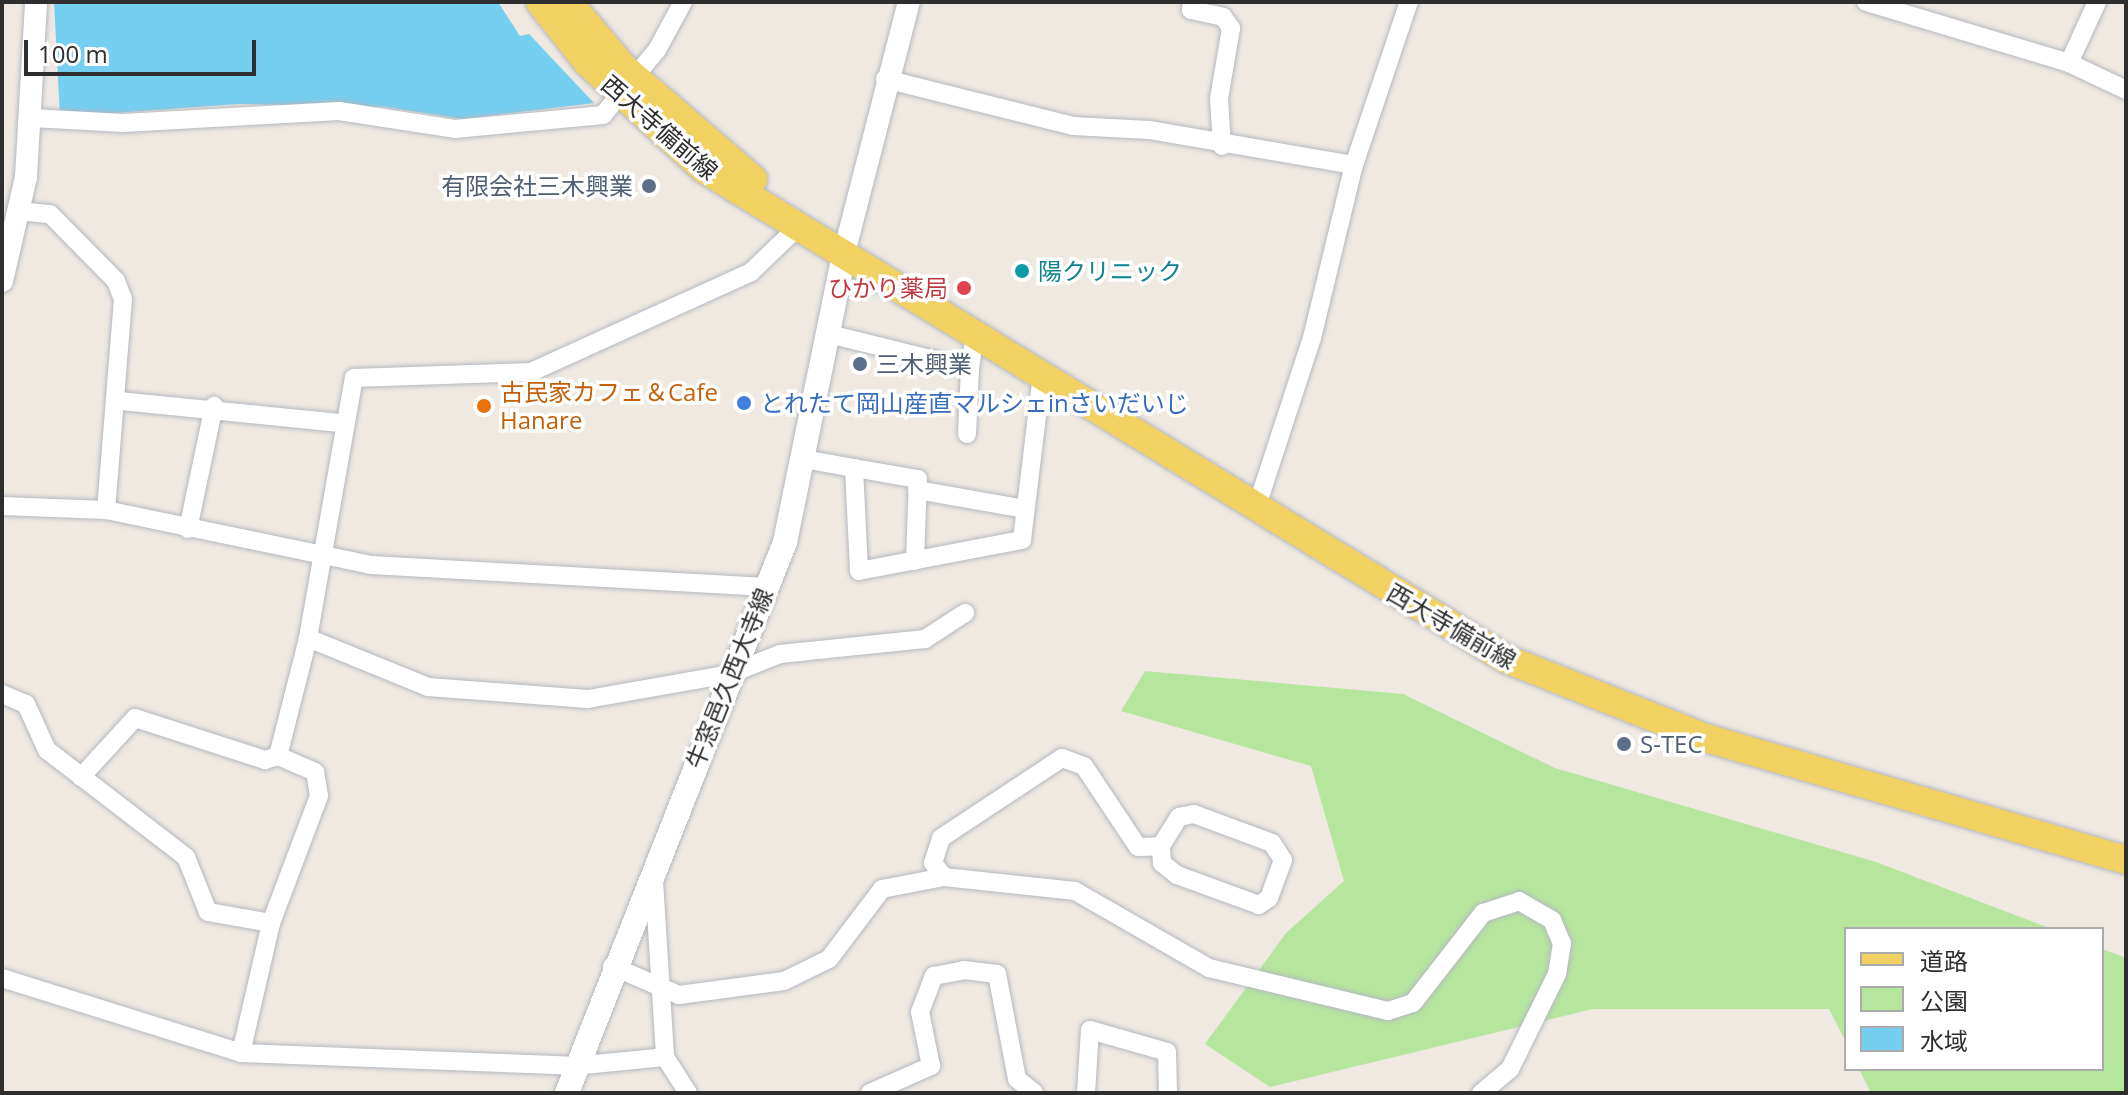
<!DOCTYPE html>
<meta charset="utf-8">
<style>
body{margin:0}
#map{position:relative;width:2128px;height:1095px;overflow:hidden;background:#efe9e1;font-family:"Open Sans","Noto Sans JP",sans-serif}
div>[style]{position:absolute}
.green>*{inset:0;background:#b6e59e}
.water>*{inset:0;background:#75cff0}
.roads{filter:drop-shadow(0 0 2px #b4b7c1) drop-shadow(0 0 2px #b4b7c1)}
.minor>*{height:18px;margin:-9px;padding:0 9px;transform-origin:9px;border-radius:9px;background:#fff}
.tertiary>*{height:22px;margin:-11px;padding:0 11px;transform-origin:11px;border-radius:11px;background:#fff}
.secondary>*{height:24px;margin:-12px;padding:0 12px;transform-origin:12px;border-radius:12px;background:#fff}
.primary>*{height:28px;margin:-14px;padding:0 14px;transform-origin:14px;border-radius:14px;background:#f2d163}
.dots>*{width:22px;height:22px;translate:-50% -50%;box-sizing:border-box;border:4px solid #fff;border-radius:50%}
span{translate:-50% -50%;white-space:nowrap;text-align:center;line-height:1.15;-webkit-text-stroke:7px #fff;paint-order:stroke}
.street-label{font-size:24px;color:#2e2e2e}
.service-label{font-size:24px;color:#4e5e75}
.right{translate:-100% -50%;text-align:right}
.left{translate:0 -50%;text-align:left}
.culture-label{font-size:24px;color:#0d838f}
.health-label{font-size:24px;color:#be3a42}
.food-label{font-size:24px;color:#c56008}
.shop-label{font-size:24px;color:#366cbe}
.frame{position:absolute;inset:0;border:4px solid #2e2e2e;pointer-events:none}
.legend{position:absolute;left:1844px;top:927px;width:260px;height:144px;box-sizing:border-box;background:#fff;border:2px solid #ababab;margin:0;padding:10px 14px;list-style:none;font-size:24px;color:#2e2e2e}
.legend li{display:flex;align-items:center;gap:16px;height:40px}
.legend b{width:40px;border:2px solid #ababab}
.scale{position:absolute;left:24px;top:40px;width:232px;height:36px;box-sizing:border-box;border:4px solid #2e2e2e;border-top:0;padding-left:10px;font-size:24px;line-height:28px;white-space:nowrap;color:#2e2e2e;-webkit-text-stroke:6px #fff;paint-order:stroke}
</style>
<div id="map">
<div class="green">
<div style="clip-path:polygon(1145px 671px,1403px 694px,1555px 768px,1876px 862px,2052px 929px,1846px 929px,1846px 1042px,1829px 1009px,1593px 1009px,1270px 1087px,1205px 1044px,1286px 933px,1344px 881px,1311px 766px,1121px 711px)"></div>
<div style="clip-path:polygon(2102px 949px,2126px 958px,2126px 1093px,1871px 1093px,1859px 1069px,2102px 1069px)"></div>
</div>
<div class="water">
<div style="clip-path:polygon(54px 2px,498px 2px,520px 36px,529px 34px,594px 103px,462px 119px,385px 107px,239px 104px,60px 117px)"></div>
</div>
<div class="roads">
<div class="minor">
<div style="left:1192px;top:2px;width:8px;rotate:97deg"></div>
<div style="left:1191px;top:10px;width:33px;rotate:12deg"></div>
<div style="left:1223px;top:17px;width:14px;rotate:54deg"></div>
<div style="left:1231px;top:28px;width:72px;rotate:99.6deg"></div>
<div style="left:1219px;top:99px;width:47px;rotate:86.3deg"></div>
<div style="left:1866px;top:2px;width:212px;rotate:16.7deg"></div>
<div style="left:2069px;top:63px;width:63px;rotate:25.3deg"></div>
<div style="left:2069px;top:63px;width:67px;rotate:-65.3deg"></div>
<div style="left:885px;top:79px;width:194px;rotate:14deg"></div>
<div style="left:1073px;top:126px;width:76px;rotate:3deg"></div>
<div style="left:1149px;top:130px;width:208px;rotate:9.7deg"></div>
<div style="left:1354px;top:165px;width:172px;rotate:-71.4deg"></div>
<div style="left:32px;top:118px;width:91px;rotate:3.1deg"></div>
<div style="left:123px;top:123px;width:216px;rotate:-3.2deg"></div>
<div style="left:339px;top:111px;width:117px;rotate:8.8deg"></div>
<div style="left:455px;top:129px;width:149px;rotate:-5.4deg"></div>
<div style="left:603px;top:115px;width:85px;rotate:-50.3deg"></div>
<div style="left:657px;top:50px;width:55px;rotate:-61.6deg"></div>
<div style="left:19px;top:211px;width:31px;rotate:6deg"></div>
<div style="left:50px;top:214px;width:94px;rotate:45.4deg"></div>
<div style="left:116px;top:281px;width:19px;rotate:69deg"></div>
<div style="left:123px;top:299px;width:212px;rotate:94.6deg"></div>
<div style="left:829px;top:334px;width:145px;rotate:13.9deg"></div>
<div style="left:970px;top:369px;width:37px;rotate:-82deg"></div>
<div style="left:120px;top:401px;width:222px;rotate:5.7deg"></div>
<div style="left:967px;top:434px;width:65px;rotate:-87.4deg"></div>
<div style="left:804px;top:459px;width:51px;rotate:10.2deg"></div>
<div style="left:854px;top:468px;width:103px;rotate:87.2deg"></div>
<div style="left:859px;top:571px;width:166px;rotate:-10.8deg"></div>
<div style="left:1022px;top:540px;width:166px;rotate:-83.1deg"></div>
<div style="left:854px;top:468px;width:65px;rotate:9.8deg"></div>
<div style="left:918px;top:479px;width:82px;rotate:92.1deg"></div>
<div style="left:917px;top:490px;width:110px;rotate:10deg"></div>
<div style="left:2px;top:506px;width:104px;rotate:2.2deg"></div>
<div style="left:106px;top:510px;width:271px;rotate:11.7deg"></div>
<div style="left:371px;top:565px;width:396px;rotate:3.2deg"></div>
<div style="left:1256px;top:509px;width:180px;rotate:-71.9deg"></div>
<div style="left:1312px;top:338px;width:178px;rotate:-76.4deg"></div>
<div style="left:188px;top:529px;width:126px;rotate:-78.1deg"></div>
<div style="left:308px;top:638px;width:130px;rotate:22.2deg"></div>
<div style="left:428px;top:687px;width:160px;rotate:4.3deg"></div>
<div style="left:588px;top:699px;width:144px;rotate:-10deg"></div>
<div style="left:730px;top:674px;width:54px;rotate:-21.8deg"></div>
<div style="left:780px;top:654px;width:146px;rotate:-5.9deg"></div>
<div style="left:925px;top:639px;width:48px;rotate:-33deg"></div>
<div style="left:2px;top:694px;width:26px;rotate:23deg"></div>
<div style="left:26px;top:704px;width:51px;rotate:65.5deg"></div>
<div style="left:47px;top:750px;width:175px;rotate:37.6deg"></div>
<div style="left:186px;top:857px;width:59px;rotate:68.2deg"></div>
<div style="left:208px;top:912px;width:64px;rotate:9.9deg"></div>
<div style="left:81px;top:777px;width:80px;rotate:-47.5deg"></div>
<div style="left:135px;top:718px;width:137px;rotate:17.9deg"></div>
<div style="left:265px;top:760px;width:14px;rotate:-17deg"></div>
<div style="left:944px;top:877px;width:18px;rotate:-128deg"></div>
<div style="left:933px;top:863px;width:26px;rotate:-72deg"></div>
<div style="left:941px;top:838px;width:145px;rotate:-33.5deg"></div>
<div style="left:1062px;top:758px;width:23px;rotate:20deg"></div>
<div style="left:1084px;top:766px;width:97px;rotate:56.3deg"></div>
<div style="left:1138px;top:847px;width:23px;rotate:-2deg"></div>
<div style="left:1161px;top:846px;width:17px;rotate:87deg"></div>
<div style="left:1162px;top:863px;width:19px;rotate:39deg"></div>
<div style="left:1177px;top:875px;width:87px;rotate:20.1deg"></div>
<div style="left:1259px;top:905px;width:12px;rotate:-35deg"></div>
<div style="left:1269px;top:898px;width:40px;rotate:-69.8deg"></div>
<div style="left:1283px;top:860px;width:20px;rotate:-123deg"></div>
<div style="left:1272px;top:843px;width:83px;rotate:-159.6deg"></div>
<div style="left:1194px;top:814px;width:15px;rotate:169deg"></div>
<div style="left:1179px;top:817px;width:34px;rotate:122deg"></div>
<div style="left:654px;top:881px;width:176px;rotate:86.4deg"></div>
<div style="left:665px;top:1057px;width:43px;rotate:57.4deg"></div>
<div style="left:612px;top:966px;width:73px;rotate:23.4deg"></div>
<div style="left:679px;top:995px;width:106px;rotate:-7.6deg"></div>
<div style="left:784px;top:981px;width:50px;rotate:-26.1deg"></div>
<div style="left:829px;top:959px;width:88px;rotate:-52.9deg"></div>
<div style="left:882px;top:889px;width:63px;rotate:-11deg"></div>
<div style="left:944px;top:877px;width:132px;rotate:6.1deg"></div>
<div style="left:1075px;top:891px;width:155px;rotate:29.9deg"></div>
<div style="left:1209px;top:968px;width:184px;rotate:13.5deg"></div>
<div style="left:1388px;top:1011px;width:26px;rotate:-18deg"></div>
<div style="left:1413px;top:1003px;width:114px;rotate:-52.1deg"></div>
<div style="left:1483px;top:913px;width:38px;rotate:-18deg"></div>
<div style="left:1519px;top:901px;width:38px;rotate:30deg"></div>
<div style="left:1552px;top:920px;width:25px;rotate:67deg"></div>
<div style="left:1562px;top:943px;width:31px;rotate:99deg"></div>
<div style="left:1557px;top:974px;width:106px;rotate:116.3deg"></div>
<div style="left:1510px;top:1069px;width:38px;rotate:140deg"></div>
<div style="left:2px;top:978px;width:250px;rotate:17.4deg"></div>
<div style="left:241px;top:1053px;width:333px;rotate:2.2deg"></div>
<div style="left:574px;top:1066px;width:91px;rotate:-5.6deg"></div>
<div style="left:241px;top:1053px;width:133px;rotate:-77deg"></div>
<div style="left:271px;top:923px;width:136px;rotate:-69.3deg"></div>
<div style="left:319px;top:796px;width:24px;rotate:-99deg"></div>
<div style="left:315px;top:772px;width:40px;rotate:-156.6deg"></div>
<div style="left:278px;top:756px;width:122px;rotate:-75.7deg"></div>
<div style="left:308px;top:638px;width:264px;rotate:-80deg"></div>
<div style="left:354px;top:378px;width:177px;rotate:-1.9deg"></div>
<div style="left:531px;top:372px;width:242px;rotate:-24.4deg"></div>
<div style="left:751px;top:272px;width:66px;rotate:-43.8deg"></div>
<div style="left:870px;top:1093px;width:67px;rotate:-23.9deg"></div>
<div style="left:931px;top:1066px;width:55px;rotate:-101.5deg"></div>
<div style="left:920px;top:1012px;width:39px;rotate:-69deg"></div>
<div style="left:934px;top:976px;width:31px;rotate:-11deg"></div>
<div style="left:964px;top:970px;width:33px;rotate:7deg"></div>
<div style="left:997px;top:974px;width:107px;rotate:79.2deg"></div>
<div style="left:1017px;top:1079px;width:22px;rotate:39deg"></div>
<div style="left:1086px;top:1093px;width:63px;rotate:-86.4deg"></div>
<div style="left:1090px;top:1030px;width:80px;rotate:15.9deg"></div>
<div style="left:1167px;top:1052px;width:41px;rotate:88.6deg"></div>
</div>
<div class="tertiary">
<div style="left:845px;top:249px;width:255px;rotate:-75.5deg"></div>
<div style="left:2px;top:281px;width:107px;rotate:-77deg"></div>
<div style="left:26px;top:177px;width:175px;rotate:-86.7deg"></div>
</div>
<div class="secondary">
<div style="left:567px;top:1093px;width:593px;rotate:-68.41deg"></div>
<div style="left:785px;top:542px;width:299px;rotate:-78.4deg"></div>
</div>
<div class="primary">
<div style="left:540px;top:2px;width:78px;rotate:51.8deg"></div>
<div style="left:588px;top:63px;width:157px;rotate:42.4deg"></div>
<div style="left:704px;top:169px;width:940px;rotate:31.42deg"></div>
<div style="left:1506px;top:659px;width:215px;rotate:21.6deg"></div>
<div style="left:1706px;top:738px;width:437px;rotate:16.2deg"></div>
<div style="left:568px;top:2px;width:88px;rotate:49.6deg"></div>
<div style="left:625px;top:69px;width:169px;rotate:40.7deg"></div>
</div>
</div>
<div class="dots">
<div style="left:649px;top:186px;background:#5c6f8a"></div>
<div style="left:1022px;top:271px;background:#0f9aa8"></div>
<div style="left:964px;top:288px;background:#e0444e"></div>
<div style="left:860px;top:364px;background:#5c6f8a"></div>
<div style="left:744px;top:403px;background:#3f7fe0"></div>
<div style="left:484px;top:406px;background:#e8710a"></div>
<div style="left:1624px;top:744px;background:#5c6f8a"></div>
</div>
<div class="street-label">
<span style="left:660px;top:127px;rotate:41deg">西大寺備前線</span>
<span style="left:1452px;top:626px;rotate:30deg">西大寺備前線</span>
<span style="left:729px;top:678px;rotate:-68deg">牛窓邑久西大寺線</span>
</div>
<div class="service-label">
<span class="right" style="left:633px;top:186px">有限会社三木興業</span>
<span class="left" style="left:876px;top:364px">三木興業</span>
<span class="left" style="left:1640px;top:744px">S-TEC</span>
</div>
<div class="culture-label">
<span class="left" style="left:1038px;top:271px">陽クリニック</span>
</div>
<div class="health-label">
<span class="right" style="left:948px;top:288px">ひかり薬局</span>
</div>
<div class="food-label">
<span class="left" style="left:500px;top:406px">古民家カフェ＆Cafe<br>Hanare</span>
</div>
<div class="shop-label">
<span class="left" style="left:760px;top:403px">とれたて岡山産直マルシェinさいだいじ</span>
</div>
<div class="frame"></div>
<ul class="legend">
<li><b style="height:10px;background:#f2d163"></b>道路</li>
<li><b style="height:22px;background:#b6e59e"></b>公園</li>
<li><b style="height:22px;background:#75cff0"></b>水域</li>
</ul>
<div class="scale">100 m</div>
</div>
